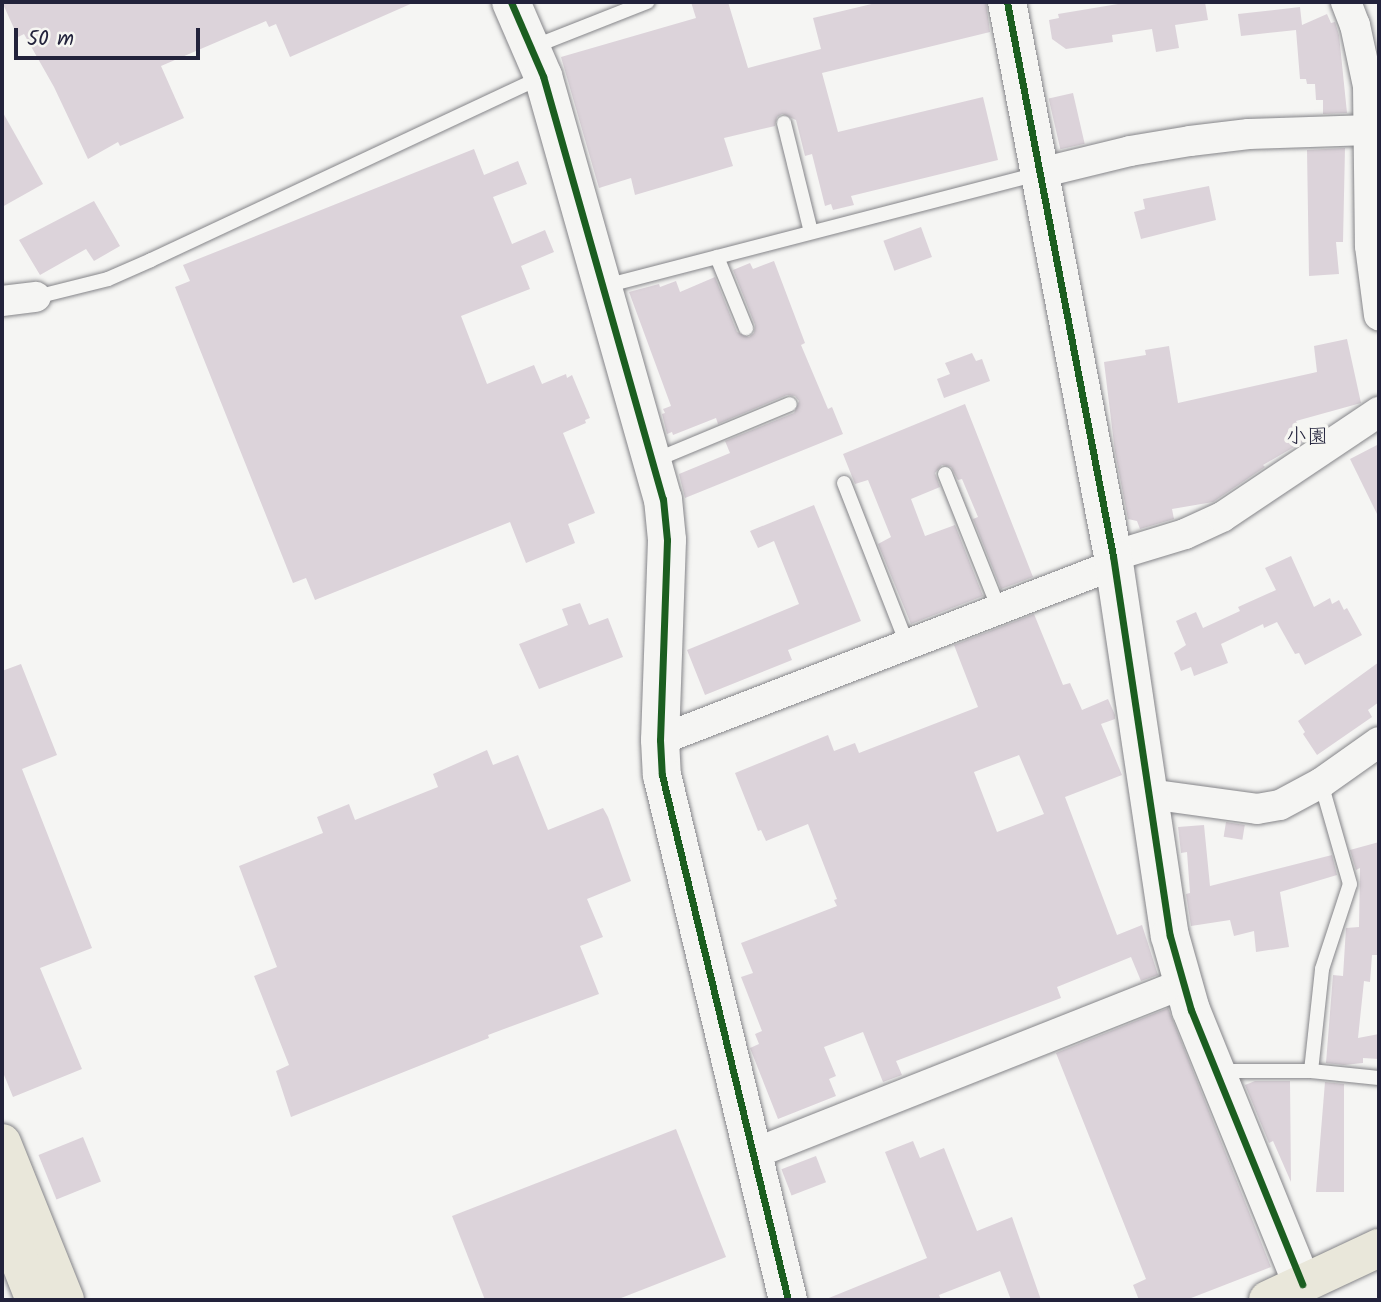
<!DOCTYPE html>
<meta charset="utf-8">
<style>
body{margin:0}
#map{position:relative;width:1381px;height:1302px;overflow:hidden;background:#f5f5f3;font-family:Kalam,"Klee One",sans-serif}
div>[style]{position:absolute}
.building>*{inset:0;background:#dcd3da;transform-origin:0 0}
.roads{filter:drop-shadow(0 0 2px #858589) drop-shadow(0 0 2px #858589)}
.lane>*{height:14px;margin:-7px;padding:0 7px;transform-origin:7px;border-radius:7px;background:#f5f5f3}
.street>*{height:30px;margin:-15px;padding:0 15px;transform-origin:15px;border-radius:15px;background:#f5f5f3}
.secondary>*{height:38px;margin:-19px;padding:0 19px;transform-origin:19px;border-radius:19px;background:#f5f5f3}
.primary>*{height:38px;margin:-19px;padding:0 19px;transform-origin:19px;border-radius:19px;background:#e9e7da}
.cycleway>*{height:7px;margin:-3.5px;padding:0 3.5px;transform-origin:3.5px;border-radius:3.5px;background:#1b5e20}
span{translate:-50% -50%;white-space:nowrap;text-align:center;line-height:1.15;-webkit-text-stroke:7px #f6f6f2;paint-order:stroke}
.neighbourhood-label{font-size:21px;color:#22223b}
.frame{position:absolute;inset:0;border:4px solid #22223b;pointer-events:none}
.scale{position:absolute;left:14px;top:28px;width:186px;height:32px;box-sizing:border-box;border:4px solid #22223b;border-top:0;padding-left:9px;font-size:21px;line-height:24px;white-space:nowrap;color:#22223b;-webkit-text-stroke:5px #f6f6f2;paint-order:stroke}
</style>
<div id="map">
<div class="building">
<div style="clip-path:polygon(2px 2px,415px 2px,290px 57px,276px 24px,269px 27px,266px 21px,161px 66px,184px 118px,120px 146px,118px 142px,88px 159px,54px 87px,24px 34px,18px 37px)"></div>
<div style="clip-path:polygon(691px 2px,728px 2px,748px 68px,821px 49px,813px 18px,880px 2px,986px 2px,990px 32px,822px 73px,838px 132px,983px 97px,998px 160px,851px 196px,854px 205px,833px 210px,831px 204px,825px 206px,812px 154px,805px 156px,796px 120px,782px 114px,777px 117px,775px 126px,724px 138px,733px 166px,635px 195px,631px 178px,599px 188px,561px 57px,696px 18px)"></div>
<div style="clip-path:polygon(1130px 2px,1205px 2px,1208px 20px,1175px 25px,1179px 48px,1156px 52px,1152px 29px,1112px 35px,1113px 42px,1066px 49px,1052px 39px,1049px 20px,1059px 18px,1058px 14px)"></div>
<div style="clip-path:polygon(1300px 7px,1302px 25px,1327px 14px,1331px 23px,1335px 22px,1339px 35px,1347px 113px,1323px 114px,1323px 100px,1316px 100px,1315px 84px,1307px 84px,1306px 79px,1300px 79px,1296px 30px,1241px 36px,1238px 14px)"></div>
<div style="left:1073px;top:93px;width:52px;height:25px;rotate:77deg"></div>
<div style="clip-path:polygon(2px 111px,43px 184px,2px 207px)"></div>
<div style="clip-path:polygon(1345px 148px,1343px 242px,1336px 242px,1339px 274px,1309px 276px,1307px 150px)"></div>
<div style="clip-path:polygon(474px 149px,484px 175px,518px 161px,527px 184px,493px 197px,512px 244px,545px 230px,554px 252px,521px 266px,530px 289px,461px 316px,487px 384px,534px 365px,542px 384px,566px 374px,567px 378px,572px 375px,590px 418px,585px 420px,586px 423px,563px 433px,595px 513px,568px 524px,575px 543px,526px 563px,510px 522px,315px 600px,306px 578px,293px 583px,175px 287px,190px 281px,183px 265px)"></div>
<div style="clip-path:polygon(1209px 186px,1216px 220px,1141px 239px,1134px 212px,1145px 209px,1143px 199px)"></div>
<div style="clip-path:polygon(94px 201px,120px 246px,94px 261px,86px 249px,40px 275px,19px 240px)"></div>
<div style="left:921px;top:227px;width:32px;height:40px;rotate:70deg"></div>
<div style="clip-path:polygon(774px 261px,805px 343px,801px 345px,828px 409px,832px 407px,843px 434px,685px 498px,679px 474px,730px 453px,725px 441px,794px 413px,799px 401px,795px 396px,787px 395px,718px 424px,716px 418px,673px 435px,672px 432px,667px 434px,662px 414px,665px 413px,663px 409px,671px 406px,629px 292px,659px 284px,660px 287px,676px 281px,680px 292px,715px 277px,737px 332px,749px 337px,754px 333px,755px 325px,733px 270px,750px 263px,753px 269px)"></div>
<div style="clip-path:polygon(1347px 339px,1361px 403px,1296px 421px,1306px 440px,1263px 465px,1265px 467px,1213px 502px,1172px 509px,1174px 519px,1140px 529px,1137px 521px,1128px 519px,1115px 452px,1104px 362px,1146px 355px,1145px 350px,1169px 346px,1178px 403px,1317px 372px,1314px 346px)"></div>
<div style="clip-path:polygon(972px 353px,976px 361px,982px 359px,990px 381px,944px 398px,937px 379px,950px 374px,945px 363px)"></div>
<div style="clip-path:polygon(965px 404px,1033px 577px,1001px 589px,973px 519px,978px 517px,962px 479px,958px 480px,951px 467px,942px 465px,935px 473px,940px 487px,911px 499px,925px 536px,955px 525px,983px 596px,911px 624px,878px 544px,891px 537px,868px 480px,855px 484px,843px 454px)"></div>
<div style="clip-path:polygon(1379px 444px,1379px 518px,1350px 459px)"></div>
<div style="clip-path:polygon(814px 505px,861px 621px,788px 650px,792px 660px,705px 695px,687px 650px,799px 604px,774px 541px,758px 548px,750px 531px)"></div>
<div style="clip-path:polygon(1291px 556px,1314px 607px,1330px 598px,1332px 604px,1339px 600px,1344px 610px,1347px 608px,1362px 635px,1305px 665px,1299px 653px,1295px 654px,1277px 622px,1264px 628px,1263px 624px,1221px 644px,1228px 663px,1194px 676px,1191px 667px,1181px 671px,1174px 653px,1186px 645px,1176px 621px,1196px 612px,1203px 628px,1240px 611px,1238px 607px,1276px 590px,1265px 568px)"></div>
<div style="clip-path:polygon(580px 603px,589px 625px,608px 618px,623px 657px,539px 689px,519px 644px,568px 625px,562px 609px)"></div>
<div style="clip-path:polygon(evenodd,1034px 614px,1063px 685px,1070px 683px,1082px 710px,1108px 699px,1115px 715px,1115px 719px,1101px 724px,1122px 775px,1065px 797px,1117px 935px,1142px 925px,1158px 975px,1141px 981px,1131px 957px,1057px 987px,1061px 998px,896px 1061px,902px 1075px,883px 1082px,863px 1032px,824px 1047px,836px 1076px,829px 1079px,836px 1096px,778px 1119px,750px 1048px,759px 1044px,755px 1034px,762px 1031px,741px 977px,753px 973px,741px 943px,837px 906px,834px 900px,837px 899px,808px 824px,766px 841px,761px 830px,758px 831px,735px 773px,828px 735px,834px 751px,855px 743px,859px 753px,978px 707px,954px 645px,1034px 614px,1019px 755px,1044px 814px,997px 832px,974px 772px,1019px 755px)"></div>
<div style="clip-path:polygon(1379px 662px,1379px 702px,1368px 710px,1372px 717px,1317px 755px,1303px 734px,1305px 732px,1298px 721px)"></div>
<div style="clip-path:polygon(21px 664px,57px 755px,22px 769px,92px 948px,40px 968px,82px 1069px,13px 1097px,2px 1070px,2px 671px)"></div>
<div style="clip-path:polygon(487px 750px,493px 765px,518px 755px,548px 830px,603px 808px,608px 817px,631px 881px,587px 899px,603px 937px,580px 946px,599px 994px,488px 1035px,489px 1038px,291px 1117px,276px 1071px,289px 1065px,254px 976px,277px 967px,239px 866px,323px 833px,317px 817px,349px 804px,355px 820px,438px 787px,433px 774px)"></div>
<div style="left:1226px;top:822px;width:19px;height:15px;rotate:9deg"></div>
<div style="clip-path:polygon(1204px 825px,1210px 886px,1332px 855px,1337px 875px,1280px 892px,1289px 947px,1256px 952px,1254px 931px,1234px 936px,1230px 920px,1191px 926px,1186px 894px,1190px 893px,1187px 852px,1181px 853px,1178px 827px)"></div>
<div style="clip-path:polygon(1379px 842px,1379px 955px,1372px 955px,1370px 982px,1364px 981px,1358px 1038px,1379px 1034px,1379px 1059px,1363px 1058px,1363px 1063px,1344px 1065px,1326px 1063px,1333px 975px,1343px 976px,1346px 928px,1359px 927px,1360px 868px,1356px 870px,1350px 850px)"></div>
<div style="clip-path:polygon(1168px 1008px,1271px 1267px,1186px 1300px,1139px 1300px,1133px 1285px,1146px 1279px,1056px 1053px)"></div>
<div style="clip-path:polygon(1255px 1081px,1290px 1081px,1291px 1182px,1273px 1141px,1269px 1143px,1245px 1085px)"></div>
<div style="clip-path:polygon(1325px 1082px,1344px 1084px,1344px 1192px,1316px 1192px)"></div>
<div style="clip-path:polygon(676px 1129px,726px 1257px,616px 1300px,485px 1300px,452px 1216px)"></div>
<div style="left:83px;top:1137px;width:48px;height:48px;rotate:68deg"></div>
<div style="clip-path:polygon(913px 1141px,920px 1158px,944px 1148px,977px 1231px,1012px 1217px,1041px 1300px,1011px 1300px,1000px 1271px,939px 1295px,941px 1300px,824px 1300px,927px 1258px,885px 1152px)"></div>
<div style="left:816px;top:1156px;width:28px;height:37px;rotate:69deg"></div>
</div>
<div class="roads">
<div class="lane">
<div style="left:533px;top:47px;width:123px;rotate:-21.5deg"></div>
<div style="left:784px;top:123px;width:112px;rotate:76.1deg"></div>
<div style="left:717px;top:257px;width:77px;rotate:67.8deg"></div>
<div style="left:605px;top:286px;width:448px;rotate:-14.5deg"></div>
<div style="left:36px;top:297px;width:74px;rotate:-14deg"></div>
<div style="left:108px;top:279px;width:47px;rotate:-23.8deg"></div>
<div style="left:151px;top:260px;width:432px;rotate:-25.1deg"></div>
<div style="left:653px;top:461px;width:148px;rotate:-22.6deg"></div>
<div style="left:945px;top:474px;width:145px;rotate:68.2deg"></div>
<div style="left:844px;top:483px;width:173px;rotate:68.6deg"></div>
<div style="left:1216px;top:1071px;width:95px"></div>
<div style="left:1311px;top:1071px;width:68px;rotate:5.9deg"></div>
<div style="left:1311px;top:1071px;width:103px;rotate:-83.8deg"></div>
<div style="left:1322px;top:969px;width:89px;rotate:-71.8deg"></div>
<div style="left:1350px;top:884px;width:105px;rotate:-106deg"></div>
</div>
<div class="street">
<div style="left:1346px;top:2px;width:25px;rotate:69deg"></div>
<div style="left:1355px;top:25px;width:62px;rotate:78deg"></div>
<div style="left:1368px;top:86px;width:160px;rotate:89.3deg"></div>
<div style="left:1370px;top:246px;width:70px;rotate:82.6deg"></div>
<div style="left:1040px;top:173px;width:93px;rotate:-13.7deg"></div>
<div style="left:1130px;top:151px;width:61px;rotate:-9.5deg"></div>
<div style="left:1190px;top:141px;width:59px;rotate:-6.8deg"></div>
<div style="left:1249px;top:134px;width:121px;rotate:-1.9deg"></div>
<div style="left:2px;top:301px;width:34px;rotate:-7deg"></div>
<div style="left:1113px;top:556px;width:75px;rotate:-17deg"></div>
<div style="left:1185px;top:534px;width:41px;rotate:-24.7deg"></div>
<div style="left:1222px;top:517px;width:189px;rotate:-33.8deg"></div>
<div style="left:660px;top:740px;width:488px;rotate:-21.1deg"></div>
<div style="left:1149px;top:794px;width:109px;rotate:7.9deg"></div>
<div style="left:1257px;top:809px;width:23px;rotate:-10deg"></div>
<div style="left:1280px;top:805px;width:47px;rotate:-28.2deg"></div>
<div style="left:1321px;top:783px;width:71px;rotate:-35.3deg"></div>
<div style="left:753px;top:1154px;width:461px;rotate:-21.6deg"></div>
</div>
<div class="secondary">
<div style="left:511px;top:2px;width:81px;rotate:66.6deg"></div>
<div style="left:543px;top:76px;width:440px;rotate:74.2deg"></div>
<div style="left:663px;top:499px;width:41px;rotate:84.4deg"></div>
<div style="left:667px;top:540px;width:200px;rotate:92deg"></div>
<div style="left:660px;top:740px;width:35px;rotate:87deg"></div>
<div style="left:662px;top:775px;width:540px;rotate:76.5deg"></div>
<div style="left:1007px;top:2px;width:564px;rotate:79.17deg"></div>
<div style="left:1113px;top:556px;width:384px;rotate:81.5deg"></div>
<div style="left:1170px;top:936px;width:77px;rotate:74.2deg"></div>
<div style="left:1191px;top:1010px;width:296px;rotate:67.9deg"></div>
</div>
<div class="primary">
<div style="left:2px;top:1143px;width:169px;rotate:68.1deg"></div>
<div style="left:2px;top:1216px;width:90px;rotate:68.6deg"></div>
<div style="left:1268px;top:1300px;width:123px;rotate:-25.1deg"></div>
</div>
</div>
<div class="cycleway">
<div style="left:511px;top:2px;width:81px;rotate:66.6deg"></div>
<div style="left:543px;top:76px;width:440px;rotate:74.2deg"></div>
<div style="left:663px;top:499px;width:41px;rotate:84.4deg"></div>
<div style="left:667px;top:540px;width:200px;rotate:92deg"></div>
<div style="left:660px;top:740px;width:35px;rotate:87deg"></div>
<div style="left:662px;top:775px;width:540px;rotate:76.5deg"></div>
<div style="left:1007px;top:2px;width:564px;rotate:79.17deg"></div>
<div style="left:1113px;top:556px;width:384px;rotate:81.5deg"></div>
<div style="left:1170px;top:936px;width:77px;rotate:74.2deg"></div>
<div style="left:1191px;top:1010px;width:296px;rotate:67.9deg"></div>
</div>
<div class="neighbourhood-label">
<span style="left:1307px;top:438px">小園</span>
</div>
<div class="frame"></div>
<div class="scale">50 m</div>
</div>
